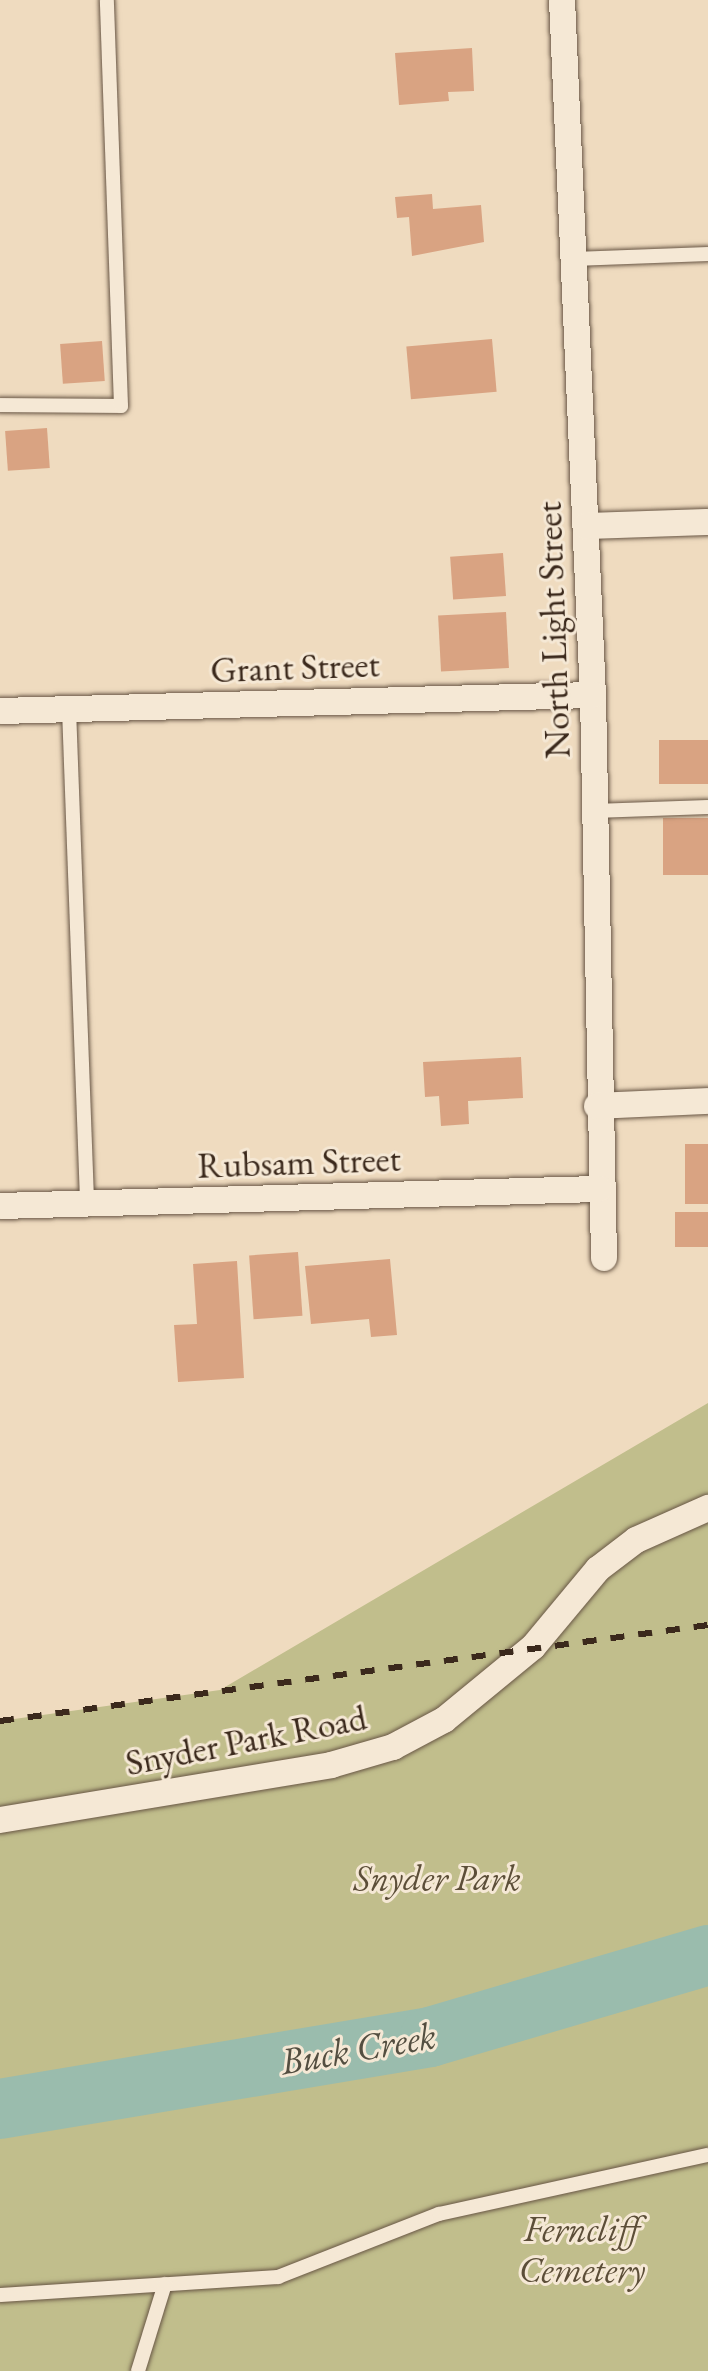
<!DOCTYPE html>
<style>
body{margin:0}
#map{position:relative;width:708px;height:2371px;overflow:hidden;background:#efdbbf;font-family:"EB Garamond",serif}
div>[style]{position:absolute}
.green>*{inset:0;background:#c1be8c}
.river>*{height:60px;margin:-30px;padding:0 30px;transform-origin:30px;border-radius:30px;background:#9abcad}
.building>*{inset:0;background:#d9a382;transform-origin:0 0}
.roads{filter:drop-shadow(0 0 2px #685645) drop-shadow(0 0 2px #685645)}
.service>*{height:14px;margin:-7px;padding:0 7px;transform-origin:7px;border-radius:7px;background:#f5e8d5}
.minor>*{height:26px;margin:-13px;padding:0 13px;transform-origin:13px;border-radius:13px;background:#f5e8d5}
.rail>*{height:6px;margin-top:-3px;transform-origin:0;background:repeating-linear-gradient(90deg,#3b291c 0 14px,transparent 0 28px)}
span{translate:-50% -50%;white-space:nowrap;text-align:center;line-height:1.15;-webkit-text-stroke:6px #f5e8d5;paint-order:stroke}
.street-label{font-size:36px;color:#3b291c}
.park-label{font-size:36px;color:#5c4e38;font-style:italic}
.water-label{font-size:38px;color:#534e40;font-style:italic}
</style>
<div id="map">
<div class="green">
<div style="clip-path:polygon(708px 1403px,708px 2371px,0 2371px,0 1721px,220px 1690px)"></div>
</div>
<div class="river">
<div style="left:0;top:2109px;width:436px;rotate:-9.5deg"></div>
<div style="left:430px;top:2037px;width:290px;rotate:-16.4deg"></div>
</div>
<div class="building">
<div style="clip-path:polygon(472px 48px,474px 91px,448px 92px,449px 101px,399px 105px,395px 53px)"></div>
<div style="clip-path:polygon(432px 194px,433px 209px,481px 205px,484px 242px,412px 256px,409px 217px,397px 218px,395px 197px)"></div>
<div style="left:492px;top:339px;width:53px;height:86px;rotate:85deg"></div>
<div style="left:102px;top:341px;width:40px;height:42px;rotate:86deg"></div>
<div style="left:47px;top:428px;width:40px;height:42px;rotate:86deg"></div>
<div style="left:503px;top:553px;width:43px;height:53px;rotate:86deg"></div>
<div style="left:506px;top:612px;width:56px;height:68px;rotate:87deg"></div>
<div style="left:708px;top:740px;width:44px;height:49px;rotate:90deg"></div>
<div style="left:708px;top:818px;width:57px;height:45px;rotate:90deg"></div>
<div style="clip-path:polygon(521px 1057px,523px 1098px,468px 1101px,469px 1124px,441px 1126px,439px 1096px,425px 1097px,423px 1062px)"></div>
<div style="left:708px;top:1144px;width:60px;height:23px;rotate:90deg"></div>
<div style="left:708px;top:1212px;width:35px;height:33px;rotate:90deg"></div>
<div style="left:298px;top:1252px;width:64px;height:49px;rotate:86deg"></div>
<div style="clip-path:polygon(390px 1259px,397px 1335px,371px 1337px,369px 1319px,311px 1324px,305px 1266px)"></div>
<div style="clip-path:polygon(237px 1261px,244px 1378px,178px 1382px,174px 1325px,197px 1324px,193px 1264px)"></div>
</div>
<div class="roads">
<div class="service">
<div style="left:574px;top:259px;width:134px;rotate:-2.1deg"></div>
<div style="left:0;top:405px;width:121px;rotate:0.5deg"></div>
<div style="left:121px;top:406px;width:406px;rotate:-92deg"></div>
<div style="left:69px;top:709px;width:495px;rotate:87.9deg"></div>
<div style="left:594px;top:811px;width:114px;rotate:-2deg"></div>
<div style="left:0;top:2295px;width:279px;rotate:-3.7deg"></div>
<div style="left:278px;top:2277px;width:173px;rotate:-21.4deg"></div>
<div style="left:439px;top:2214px;width:275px;rotate:-12.4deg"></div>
<div style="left:138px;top:2371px;width:91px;rotate:-72.8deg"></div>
</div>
<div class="minor">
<div style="left:562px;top:0;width:696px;rotate:87.45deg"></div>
<div style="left:593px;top:695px;width:563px;rotate:88.88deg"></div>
<div style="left:586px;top:526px;width:122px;rotate:-1.9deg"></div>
<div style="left:0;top:711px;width:593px;rotate:-1.55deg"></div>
<div style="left:597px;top:1106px;width:111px;rotate:-2.6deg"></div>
<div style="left:0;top:1206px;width:599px;rotate:-1.63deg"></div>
<div style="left:0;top:1820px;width:336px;rotate:-9.4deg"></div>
<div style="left:331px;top:1765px;width:65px;rotate:-16.2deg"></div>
<div style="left:393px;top:1747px;width:58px;rotate:-27.9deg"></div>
<div style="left:444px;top:1720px;width:115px;rotate:-39.4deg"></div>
<div style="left:533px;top:1647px;width:102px;rotate:-50.2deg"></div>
<div style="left:598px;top:1569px;width:48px;rotate:-37.3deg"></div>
<div style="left:636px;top:1540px;width:79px;rotate:-24deg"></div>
</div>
</div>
<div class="rail">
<div style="left:0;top:1721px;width:714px;rotate:-7.72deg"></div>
</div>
<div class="street-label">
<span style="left:553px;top:630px;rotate:-92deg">North Light Street</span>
<span style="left:295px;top:667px;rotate:-2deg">Grant Street</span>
<span style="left:299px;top:1162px;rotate:-2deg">Rubsam Street</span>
<span style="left:246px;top:1740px;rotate:-11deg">Snyder Park Road</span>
</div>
<div class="park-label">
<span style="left:437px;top:1878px">Snyder Park</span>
<span style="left:582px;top:2249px">Ferncliff<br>Cemetery</span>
</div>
<div class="water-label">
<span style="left:358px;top:2048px;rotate:-10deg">Buck Creek</span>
</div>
</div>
